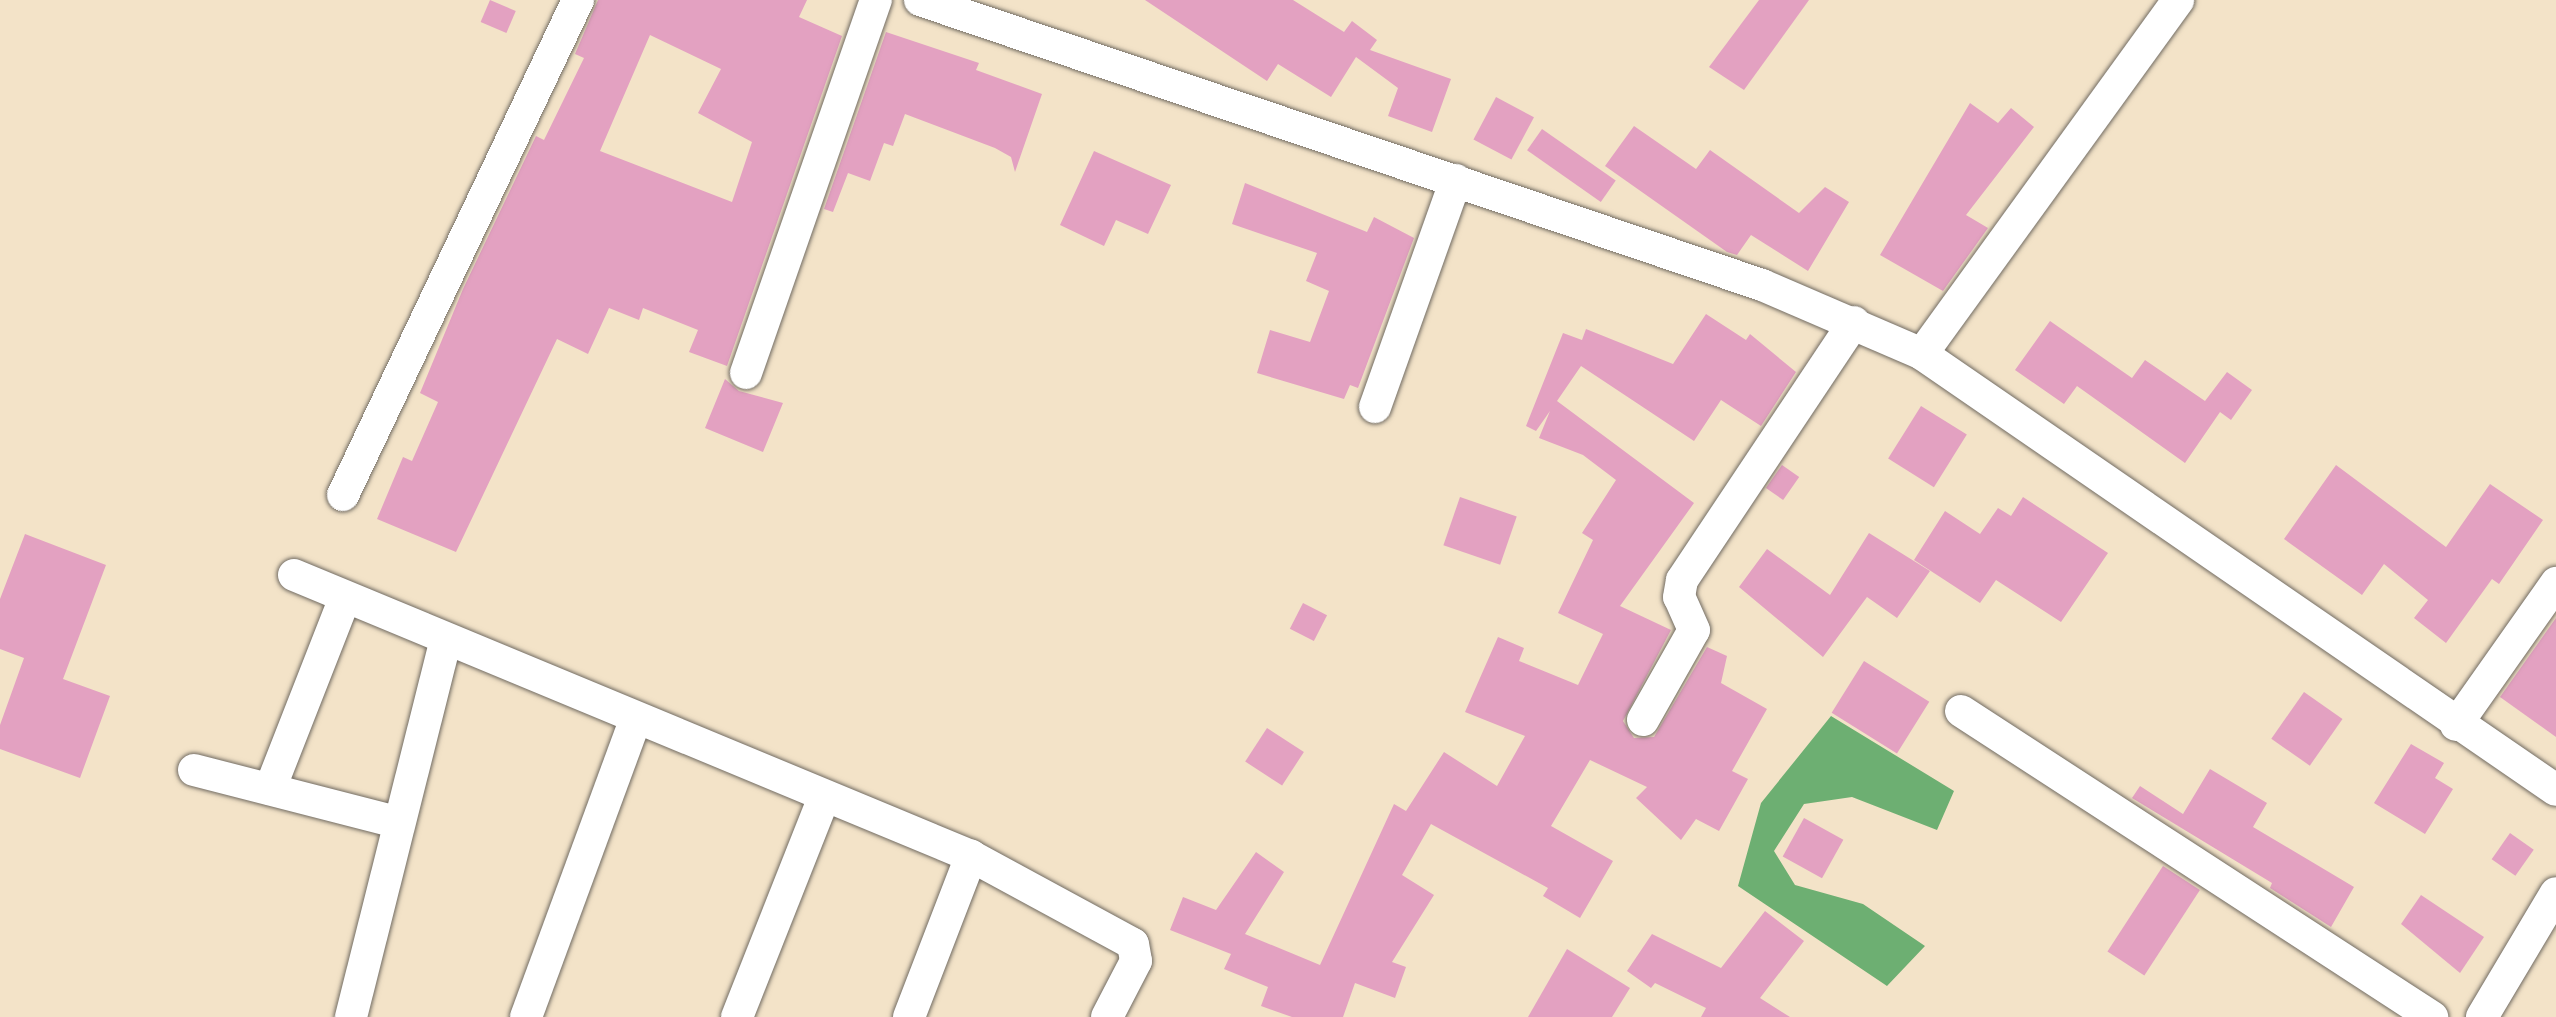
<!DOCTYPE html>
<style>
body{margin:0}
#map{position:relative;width:2556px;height:1017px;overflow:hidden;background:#f3e3c8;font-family:Mali,sans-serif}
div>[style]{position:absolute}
.forest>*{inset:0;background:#6daf72}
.building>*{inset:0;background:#e3a1c1;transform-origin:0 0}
.roads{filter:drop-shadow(0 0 2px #716b62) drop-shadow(0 0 2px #716b62)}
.street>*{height:32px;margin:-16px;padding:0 16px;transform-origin:16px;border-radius:16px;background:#fff}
span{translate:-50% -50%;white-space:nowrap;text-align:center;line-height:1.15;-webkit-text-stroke:10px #fbf7ec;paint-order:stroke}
</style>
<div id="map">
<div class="forest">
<div style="clip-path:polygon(1831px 716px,1954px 791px,1937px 830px,1852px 797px,1804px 804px,1774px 851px,1795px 885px,1863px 904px,1925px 946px,1887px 986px,1738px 886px,1761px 803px)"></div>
</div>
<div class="building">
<div style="left:490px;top:0;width:28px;height:24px;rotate:23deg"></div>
<div style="clip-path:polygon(evenodd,598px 0,807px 0,799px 17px,842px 36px,727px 366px,689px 352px,698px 330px,643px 308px,639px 320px,609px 308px,588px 354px,557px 339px,456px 552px,377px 519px,403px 457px,412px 461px,438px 402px,420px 393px,463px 289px,536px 136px,544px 140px,584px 58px,575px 54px,598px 0,650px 35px,721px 69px,698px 113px,752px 142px,732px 202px,600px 151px,650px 35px)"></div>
<div style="clip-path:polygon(1145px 0,1293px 0,1344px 32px,1352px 21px,1377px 40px,1370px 50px,1451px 79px,1432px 132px,1388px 116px,1398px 88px,1356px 57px,1331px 97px,1278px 64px,1267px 81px)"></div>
<div style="clip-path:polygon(1759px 0,1809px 0,1744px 90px,1709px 67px)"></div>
<div style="clip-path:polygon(886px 32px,979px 63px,976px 70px,1042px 94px,1015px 172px,1011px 157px,995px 148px,905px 114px,893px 146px,884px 143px,870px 181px,848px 173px,833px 212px,824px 209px)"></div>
<div style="left:1496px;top:97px;width:43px;height:48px;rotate:28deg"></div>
<div style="clip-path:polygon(1970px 103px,1998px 123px,2011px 108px,2034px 127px,1966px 215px,1988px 228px,1943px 291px,1880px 255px)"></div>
<div style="clip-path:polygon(1634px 126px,1696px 169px,1710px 150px,1799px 213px,1825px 187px,1849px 202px,1808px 271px,1751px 235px,1737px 255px,1727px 252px,1605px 166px)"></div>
<div style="left:1542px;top:129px;width:90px;height:26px;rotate:35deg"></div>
<div style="clip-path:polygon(1094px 151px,1171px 185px,1148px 234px,1116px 220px,1104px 246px,1060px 225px)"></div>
<div style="clip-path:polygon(1245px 183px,1367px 232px,1374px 217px,1414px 238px,1358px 388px,1350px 385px,1344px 399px,1257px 373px,1270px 330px,1310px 342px,1329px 291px,1306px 281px,1317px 253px,1232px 224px)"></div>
<div style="clip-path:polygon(1706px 314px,1746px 340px,1750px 334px,1796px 372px,1761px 426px,1721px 400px,1694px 441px,1581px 366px,1557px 401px,1694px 503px,1620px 606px,1671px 630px,1623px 721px,1634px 738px,1654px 737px,1707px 647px,1727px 656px,1721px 683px,1767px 709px,1732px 771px,1748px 779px,1719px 831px,1696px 819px,1681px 840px,1636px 798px,1647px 787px,1590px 760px,1551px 826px,1613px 861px,1580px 918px,1543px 896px,1548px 888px,1431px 824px,1402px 875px,1434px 895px,1392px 962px,1406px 967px,1395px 998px,1355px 983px,1343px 1017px,1292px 1017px,1261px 1006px,1268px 987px,1224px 969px,1231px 954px,1170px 930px,1183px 897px,1216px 910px,1256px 852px,1284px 872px,1245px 934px,1320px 965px,1394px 804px,1406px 811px,1444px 752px,1497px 786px,1525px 736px,1465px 712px,1498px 637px,1524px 648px,1519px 661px,1578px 685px,1603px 634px,1558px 613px,1593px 540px,1582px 533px,1616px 480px,1583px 455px,1539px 438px,1550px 411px,1536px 431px,1526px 426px,1563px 333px,1582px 340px,1586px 329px,1673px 364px)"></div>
<div style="clip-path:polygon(2050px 321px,2132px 378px,2145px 360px,2205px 401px,2227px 372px,2252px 390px,2231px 420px,2220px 412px,2185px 463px,2077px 386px,2064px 404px,2015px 370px)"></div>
<div style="clip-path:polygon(725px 379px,739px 391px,783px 403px,763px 452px,705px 428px)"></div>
<div style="left:1921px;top:406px;width:54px;height:62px;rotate:32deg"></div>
<div style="left:1782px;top:465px;width:21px;height:28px;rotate:35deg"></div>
<div style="clip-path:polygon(2336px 465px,2446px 547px,2490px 484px,2543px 520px,2499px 584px,2492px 579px,2446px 643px,2414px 618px,2428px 600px,2384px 564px,2362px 595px,2284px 539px)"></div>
<div style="left:1460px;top:497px;width:60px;height:51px;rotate:19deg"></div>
<div style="clip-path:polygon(2023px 497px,2108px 553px,2061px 622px,1996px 580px,1980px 603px,1914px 560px,1945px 511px,1980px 534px,1998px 508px,2011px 516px)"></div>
<div style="clip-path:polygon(1869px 533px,1930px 571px,1897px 618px,1867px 597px,1823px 657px,1739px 587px,1767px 549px,1830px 595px)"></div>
<div style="clip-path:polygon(25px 534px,106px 565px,63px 679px,110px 696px,80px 778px,0 749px,0 725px,24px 658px,0 649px,0 599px)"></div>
<div style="left:1303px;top:603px;width:27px;height:29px;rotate:27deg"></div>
<div style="clip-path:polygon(2556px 618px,2556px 737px,2500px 697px)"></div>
<div style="left:1864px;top:661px;width:77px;height:61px;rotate:32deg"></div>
<div style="left:2304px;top:692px;width:47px;height:57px;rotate:35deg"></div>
<div style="left:1267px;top:728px;width:44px;height:40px;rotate:33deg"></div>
<div style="clip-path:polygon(2411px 744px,2444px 763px,2435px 778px,2453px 789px,2425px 834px,2374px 803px)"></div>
<div style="clip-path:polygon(2210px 769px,2267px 803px,2253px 827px,2354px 887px,2331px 927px,2270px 888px,2272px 883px,2132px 798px,2140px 786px,2183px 814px)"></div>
<div style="left:1804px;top:818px;width:45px;height:44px;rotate:29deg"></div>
<div style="left:2510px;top:833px;width:29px;height:32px;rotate:35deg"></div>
<div style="left:2163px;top:866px;width:44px;height:102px;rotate:33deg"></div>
<div style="clip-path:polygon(2421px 895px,2484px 937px,2460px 973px,2401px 924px)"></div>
<div style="clip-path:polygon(1765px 911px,1804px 941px,1760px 998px,1790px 1017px,1701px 1017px,1706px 1008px,1655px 983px,1651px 988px,1627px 971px,1652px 934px,1721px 968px)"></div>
<div style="clip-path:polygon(1567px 949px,1630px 988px,1612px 1017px,1528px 1017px)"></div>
</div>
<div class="roads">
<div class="street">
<div style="left:920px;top:0;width:889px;rotate:18.7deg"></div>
<div style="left:1762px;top:285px;width:174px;rotate:23.3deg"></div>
<div style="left:1922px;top:354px;width:769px;rotate:34.52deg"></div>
<div style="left:1922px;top:354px;width:437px;rotate:-54.1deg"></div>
<div style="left:746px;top:373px;width:395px;rotate:-70.8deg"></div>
<div style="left:1375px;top:407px;width:241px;rotate:-70.4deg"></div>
<div style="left:343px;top:495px;width:548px;rotate:-64.6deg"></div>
<div style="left:294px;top:575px;width:733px;rotate:22.54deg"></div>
<div style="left:971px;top:856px;width:184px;rotate:28.5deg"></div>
<div style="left:1133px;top:944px;width:17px;rotate:80deg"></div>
<div style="left:1136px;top:961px;width:63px;rotate:117.4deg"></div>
<div style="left:1961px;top:711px;width:562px;rotate:33.01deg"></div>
<div style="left:1643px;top:720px;width:103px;rotate:-60.5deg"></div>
<div style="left:1694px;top:630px;width:36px;rotate:-114deg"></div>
<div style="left:1679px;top:597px;width:17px;rotate:-80deg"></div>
<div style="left:1682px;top:580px;width:310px;rotate:-56.3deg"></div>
<div style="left:2456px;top:725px;width:174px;rotate:-54.8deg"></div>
<div style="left:194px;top:770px;width:210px;rotate:14.4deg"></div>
<div style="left:270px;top:789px;width:205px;rotate:-68.6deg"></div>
<div style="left:351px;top:1017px;width:386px;rotate:-75.9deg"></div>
<div style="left:526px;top:1017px;width:315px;rotate:-69.8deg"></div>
<div style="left:737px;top:1017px;width:233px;rotate:-68.4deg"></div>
<div style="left:909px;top:1017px;width:173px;rotate:-68.9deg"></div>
<div style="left:2482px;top:1017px;width:144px;rotate:-59.2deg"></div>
</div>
</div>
</div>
